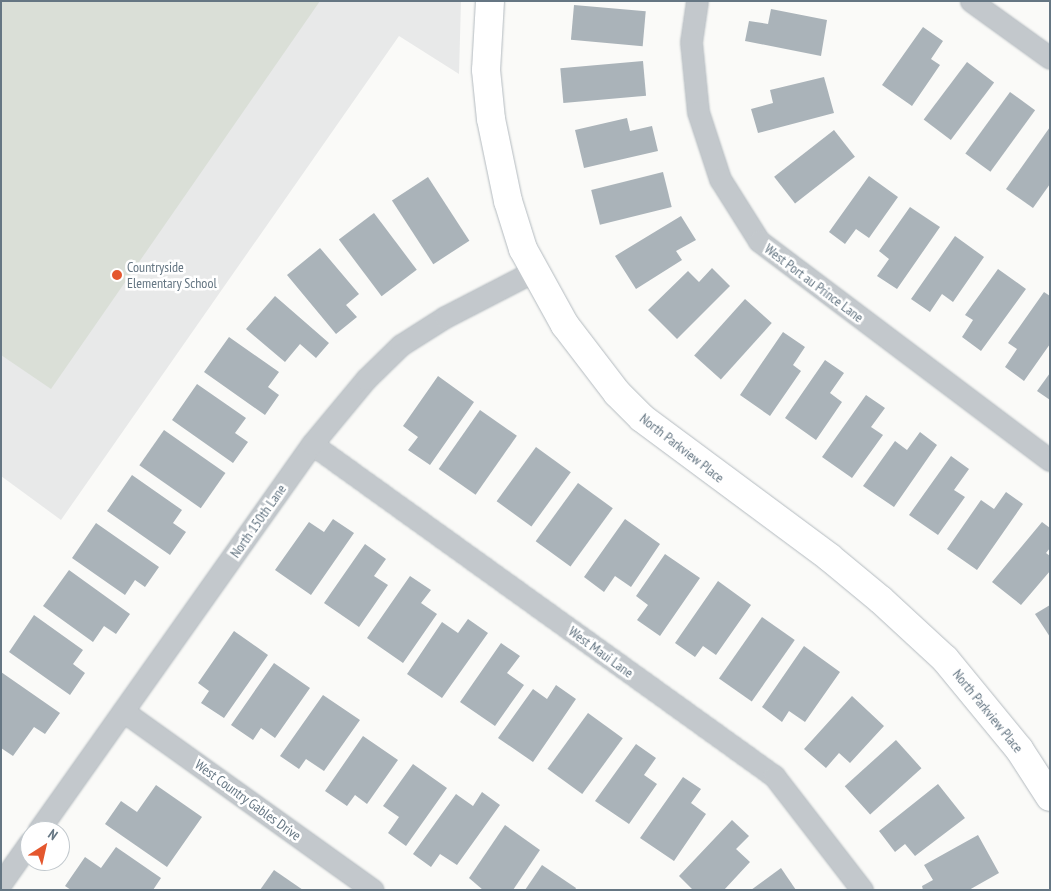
<!DOCTYPE html>
<style>
body{margin:0}
#map{position:relative;width:1051px;height:891px;overflow:hidden;background:#fafaf8;font-family:"PT Sans Narrow",sans-serif}
div>[style]{position:absolute}
.built>*{inset:0;background:#e8e9e9}
.green>*{inset:0;background:#dadfd7}
.building>*{inset:0;background:#aab3b9;transform-origin:0 0}
.roads{filter:drop-shadow(0 0 1px #b3babf) drop-shadow(0 0 1px #b3babf)}
.street>*{height:21px;margin:-10.5px;padding:0 10.5px;transform-origin:10.5px;border-radius:10.5px;background:#c3c8cc}
.secondary>*{height:28px;margin:-14px;padding:0 14px;transform-origin:14px;border-radius:14px;background:#fff}
.dots>*{width:14px;height:14px;translate:-50% -50%;box-sizing:border-box;border:2px solid #fff;border-radius:50%}
span{translate:-50% -50%;white-space:nowrap;text-align:center;line-height:1.15;-webkit-text-stroke:5px #fff;paint-order:stroke}
.poi-label{font-size:14px;color:#657683}
.left{translate:0 -50%;text-align:left}
.street-label{font-size:14px;color:#657683}
.frame{position:absolute;inset:0;border:2px solid #657683;pointer-events:none}
.north{position:absolute;left:20px;top:821px;width:50px;height:50px;box-sizing:border-box;background:#fff;border:1px solid #c1c8cd;border-radius:50%;rotate:35deg;font-size:14px;font-weight:700;line-height:20px;text-align:center;color:#657683}
.north::after{content:'';display:block;margin:auto;width:18px;height:22px;background:#e4572e;clip-path:polygon(50% 0,100% 100%,50% 72%,0 100%)}
</style>
<div id="map">
<div class="built">
<div style="clip-path:polygon(1px 1px,461px 1px,459px 74px,399px 36px,61px 520px,1px 476px)"></div>
</div>
<div class="green">
<div style="clip-path:polygon(1px 1px,320px 1px,51px 389px,1px 355px)"></div>
</div>
<div class="building">
<div style="left:574px;top:5px;width:72px;height:35px;rotate:5deg"></div>
<div style="clip-path:polygon(771px 9px,827px 20px,821px 56px,745px 41px,749px 21px,768px 24px)"></div>
<div style="clip-path:polygon(923px 27px,943px 41px,931px 59px,940px 65px,912px 106px,882px 85px)"></div>
<div style="left:643px;top:61px;width:35px;height:83px;rotate:85deg"></div>
<div style="left:967px;top:62px;width:34px;height:72px;rotate:37deg"></div>
<div style="clip-path:polygon(824px 77px,834px 113px,758px 133px,751px 109px,773px 103px,770px 90px)"></div>
<div style="left:1010px;top:92px;width:31px;height:76px;rotate:36deg"></div>
<div style="clip-path:polygon(627px 118px,630px 131px,652px 126px,658px 151px,584px 168px,575px 130px)"></div>
<div style="clip-path:polygon(1050px 127px,1050px 184px,1033px 208px,1006px 189px)"></div>
<div style="left:834px;top:130px;width:34px;height:76px;rotate:52deg"></div>
<div style="left:663px;top:172px;width:36px;height:74px;rotate:76deg"></div>
<div style="clip-path:polygon(869px 176px,898px 197px,869px 238px,856px 229px,845px 244px,829px 232px)"></div>
<div style="left:428px;top:177px;width:76px;height:43px;rotate:57deg"></div>
<div style="clip-path:polygon(910px 207px,940px 227px,897px 289px,877px 276px,889px 259px,879px 251px)"></div>
<div style="left:374px;top:213px;width:71px;height:44px;rotate:53deg"></div>
<div style="clip-path:polygon(681px 216px,696px 240px,676px 251px,682px 260px,636px 289px,615px 256px)"></div>
<div style="clip-path:polygon(955px 236px,984px 257px,953px 302px,942px 294px,930px 312px,911px 299px)"></div>
<div style="clip-path:polygon(320px 248px,359px 294px,346px 305px,357px 317px,336px 334px,287px 275px)"></div>
<div style="clip-path:polygon(712px 268px,730px 286px,677px 339px,648px 310px,688px 271px,699px 282px)"></div>
<div style="clip-path:polygon(998px 269px,1026px 289px,981px 351px,962px 337px,973px 320px,965px 315px)"></div>
<div style="clip-path:polygon(1044px 292px,1050px 296px,1050px 344px,1024px 381px,1005px 367px,1017px 349px,1008px 343px)"></div>
<div style="clip-path:polygon(275px 296px,329px 343px,316px 358px,300px 344px,285px 362px,246px 329px)"></div>
<div style="left:745px;top:299px;width:36px;height:76px;rotate:42deg"></div>
<div style="clip-path:polygon(783px 332px,805px 347px,793px 365px,801px 371px,770px 416px,740px 395px)"></div>
<div style="clip-path:polygon(229px 337px,279px 372px,268px 387px,279px 395px,265px 415px,204px 372px)"></div>
<div style="clip-path:polygon(825px 360px,844px 373px,830px 393px,842px 402px,816px 440px,785px 418px)"></div>
<div style="clip-path:polygon(1050px 373px,1050px 400px,1037px 391px)"></div>
<div style="clip-path:polygon(438px 376px,474px 402px,430px 465px,408px 450px,418px 437px,403px 426px)"></div>
<div style="clip-path:polygon(197px 384px,246px 418px,235px 433px,248px 442px,233px 463px,172px 420px)"></div>
<div style="clip-path:polygon(866px 395px,885px 408px,871px 427px,883px 435px,852px 478px,822px 457px)"></div>
<div style="left:480px;top:410px;width:45px;height:72px;rotate:35deg"></div>
<div style="left:164px;top:430px;width:75px;height:43px;rotate:35deg"></div>
<div style="clip-path:polygon(920px 432px,937px 445px,894px 507px,863px 486px,895px 441px,907px 450px)"></div>
<div style="left:536px;top:447px;width:43px;height:67px;rotate:36deg"></div>
<div style="clip-path:polygon(951px 456px,969px 469px,954px 490px,965px 497px,938px 535px,909px 515px)"></div>
<div style="clip-path:polygon(132px 475px,182px 510px,173px 523px,186px 532px,170px 555px,107px 511px)"></div>
<div style="left:578px;top:483px;width:43px;height:72px;rotate:36deg"></div>
<div style="clip-path:polygon(1006px 492px,1023px 504px,977px 570px,947px 549px,981px 500px,994px 509px)"></div>
<div style="clip-path:polygon(333px 519px,354px 533px,311px 595px,275px 570px,309px 522px,324px 532px)"></div>
<div style="clip-path:polygon(625px 519px,660px 544px,631px 587px,615px 576px,604px 592px,584px 577px)"></div>
<div style="clip-path:polygon(1042px 522px,1050px 528px,1050px 548px,1046px 553px,1050px 556px,1050px 571px,1021px 605px,992px 582px)"></div>
<div style="clip-path:polygon(96px 523px,159px 567px,145px 587px,135px 580px,125px 595px,72px 558px)"></div>
<div style="clip-path:polygon(365px 544px,386px 559px,374px 576px,388px 585px,359px 627px,324px 603px)"></div>
<div style="clip-path:polygon(665px 554px,700px 578px,660px 636px,637px 620px,648px 605px,636px 596px)"></div>
<div style="clip-path:polygon(69px 570px,130px 614px,116px 634px,104px 626px,93px 642px,43px 606px)"></div>
<div style="clip-path:polygon(410px 576px,431px 590px,421px 603px,437px 614px,403px 663px,367px 638px)"></div>
<div style="clip-path:polygon(718px 581px,751px 605px,716px 655px,703px 646px,695px 657px,675px 643px)"></div>
<div style="clip-path:polygon(1050px 605px,1050px 637px,1035px 614px)"></div>
<div style="clip-path:polygon(34px 615px,83px 650px,73px 664px,85px 673px,70px 695px,9px 652px)"></div>
<div style="left:762px;top:617px;width:40px;height:75px;rotate:35deg"></div>
<div style="clip-path:polygon(468px 619px,488px 633px,442px 698px,407px 674px,442px 622px,458px 633px)"></div>
<div style="clip-path:polygon(234px 631px,268px 655px,224px 718px,201px 703px,209px 691px,198px 683px)"></div>
<div style="clip-path:polygon(501px 643px,520px 656px,507px 673px,524px 685px,495px 726px,460px 702px)"></div>
<div style="clip-path:polygon(804px 646px,840px 672px,805px 722px,789px 711px,782px 722px,762px 707px)"></div>
<div style="clip-path:polygon(274px 663px,310px 688px,275px 738px,261px 728px,253px 740px,231px 725px)"></div>
<div style="clip-path:polygon(1px 672px,60px 713px,45px 734px,34px 727px,13px 756px,1px 748px)"></div>
<div style="clip-path:polygon(556px 685px,576px 699px,533px 762px,498px 738px,533px 689px,547px 699px)"></div>
<div style="clip-path:polygon(323px 695px,360px 720px,324px 771px,306px 759px,299px 769px,280px 756px)"></div>
<div style="clip-path:polygon(852px 696px,884px 726px,850px 763px,839px 753px,826px 768px,804px 749px)"></div>
<div style="left:588px;top:713px;width:43px;height:69px;rotate:36deg"></div>
<div style="clip-path:polygon(363px 736px,398px 760px,367px 804px,355px 795px,347px 806px,325px 791px)"></div>
<div style="left:896px;top:740px;width:38px;height:69px;rotate:48deg"></div>
<div style="clip-path:polygon(636px 744px,656px 758px,644px 775px,657px 784px,629px 824px,595px 801px)"></div>
<div style="clip-path:polygon(413px 764px,447px 788px,406px 846px,388px 833px,399px 817px,383px 806px)"></div>
<div style="clip-path:polygon(683px 777px,701px 789px,691px 803px,706px 814px,674px 861px,640px 838px)"></div>
<div style="clip-path:polygon(938px 784px,965px 818px,915px 856px,905px 844px,895px 852px,879px 831px)"></div>
<div style="clip-path:polygon(156px 785px,202px 817px,167px 867px,105px 824px,121px 801px,137px 812px)"></div>
<div style="clip-path:polygon(482px 792px,500px 805px,457px 865px,440px 854px,431px 867px,413px 854px,456px 794px,473px 806px)"></div>
<div style="clip-path:polygon(732px 820px,749px 836px,736px 849px,750px 862px,724px 890px,693px 890px,679px 876px)"></div>
<div style="clip-path:polygon(505px 825px,540px 850px,513px 890px,483px 890px,469px 878px)"></div>
<div style="clip-path:polygon(978px 835px,999px 873px,969px 890px,923px 890px,922px 886px,933px 880px,924px 865px)"></div>
<div style="clip-path:polygon(116px 847px,161px 878px,153px 890px,71px 890px,65px 886px,85px 857px,101px 868px)"></div>
<div style="clip-path:polygon(542px 865px,576px 888px,575px 890px,525px 890px)"></div>
<div style="clip-path:polygon(781px 868px,796px 890px,751px 890px)"></div>
<div style="clip-path:polygon(274px 870px,303px 890px,260px 890px)"></div>
</div>
<div class="roads">
<div class="street">
<div style="left:697px;top:1px;width:41px;rotate:98.3deg"></div>
<div style="left:691px;top:42px;width:70px;rotate:84.3deg"></div>
<div style="left:698px;top:112px;width:71px;rotate:71.8deg"></div>
<div style="left:720px;top:179px;width:73px;rotate:57.8deg"></div>
<div style="left:759px;top:241px;width:364px;rotate:37deg"></div>
<div style="left:971px;top:1px;width:97px;rotate:35.8deg"></div>
<div style="left:312px;top:444px;width:569px;rotate:35.7deg"></div>
<div style="left:774px;top:776px;width:144px;rotate:52.3deg"></div>
<div style="left:123px;top:711px;width:307px;rotate:35.6deg"></div>
<div style="left:38px;top:831px;width:474px;rotate:-54.7deg"></div>
<div style="left:312px;top:444px;width:85px;rotate:-50.3deg"></div>
<div style="left:366px;top:379px;width:49px;rotate:-44.2deg"></div>
<div style="left:401px;top:345px;width:52px;rotate:-32.5deg"></div>
<div style="left:445px;top:317px;width:100px;rotate:-27.3deg"></div>
<div style="left:1px;top:883px;width:50px;rotate:-54.7deg"></div>
</div>
<div class="secondary">
<div style="left:490px;top:1px;width:69px;rotate:93.3deg"></div>
<div style="left:486px;top:70px;width:49px;rotate:84.2deg"></div>
<div style="left:491px;top:119px;width:84px;rotate:78.3deg"></div>
<div style="left:508px;top:201px;width:50px;rotate:72.6deg"></div>
<div style="left:523px;top:249px;width:87px;rotate:61.1deg"></div>
<div style="left:565px;top:325px;width:86px;rotate:52.6deg"></div>
<div style="left:617px;top:393px;width:35px;rotate:45deg"></div>
<div style="left:642px;top:418px;width:233px;rotate:36.6deg"></div>
<div style="left:829px;top:557px;width:67px;rotate:39.6deg"></div>
<div style="left:881px;top:600px;width:87px;rotate:42.7deg"></div>
<div style="left:945px;top:659px;width:117px;rotate:50.6deg"></div>
<div style="left:1019px;top:749px;width:57px;rotate:57.1deg"></div>
</div>
</div>
<div class="dots">
<div style="left:117px;top:275px;background:#e4572e"></div>
</div>
<div class="poi-label">
<span class="left" style="left:127px;top:275px">Countryside<br>Elementary School</span>
</div>
<div class="street-label">
<span style="left:814px;top:283px;rotate:37deg">West Port au Prince Lane</span>
<span style="left:682px;top:448px;rotate:38deg">North Parkview Place</span>
<span style="left:258px;top:521px;rotate:-55deg">North 150th Lane</span>
<span style="left:601px;top:652px;rotate:36deg">West Maui Lane</span>
<span style="left:988px;top:711px;rotate:51deg">North Parkview Place</span>
<span style="left:248px;top:800px;rotate:36deg">West Country Gables Drive</span>
</div>
<div class="frame"></div>
<div class="north">N</div>
</div>
